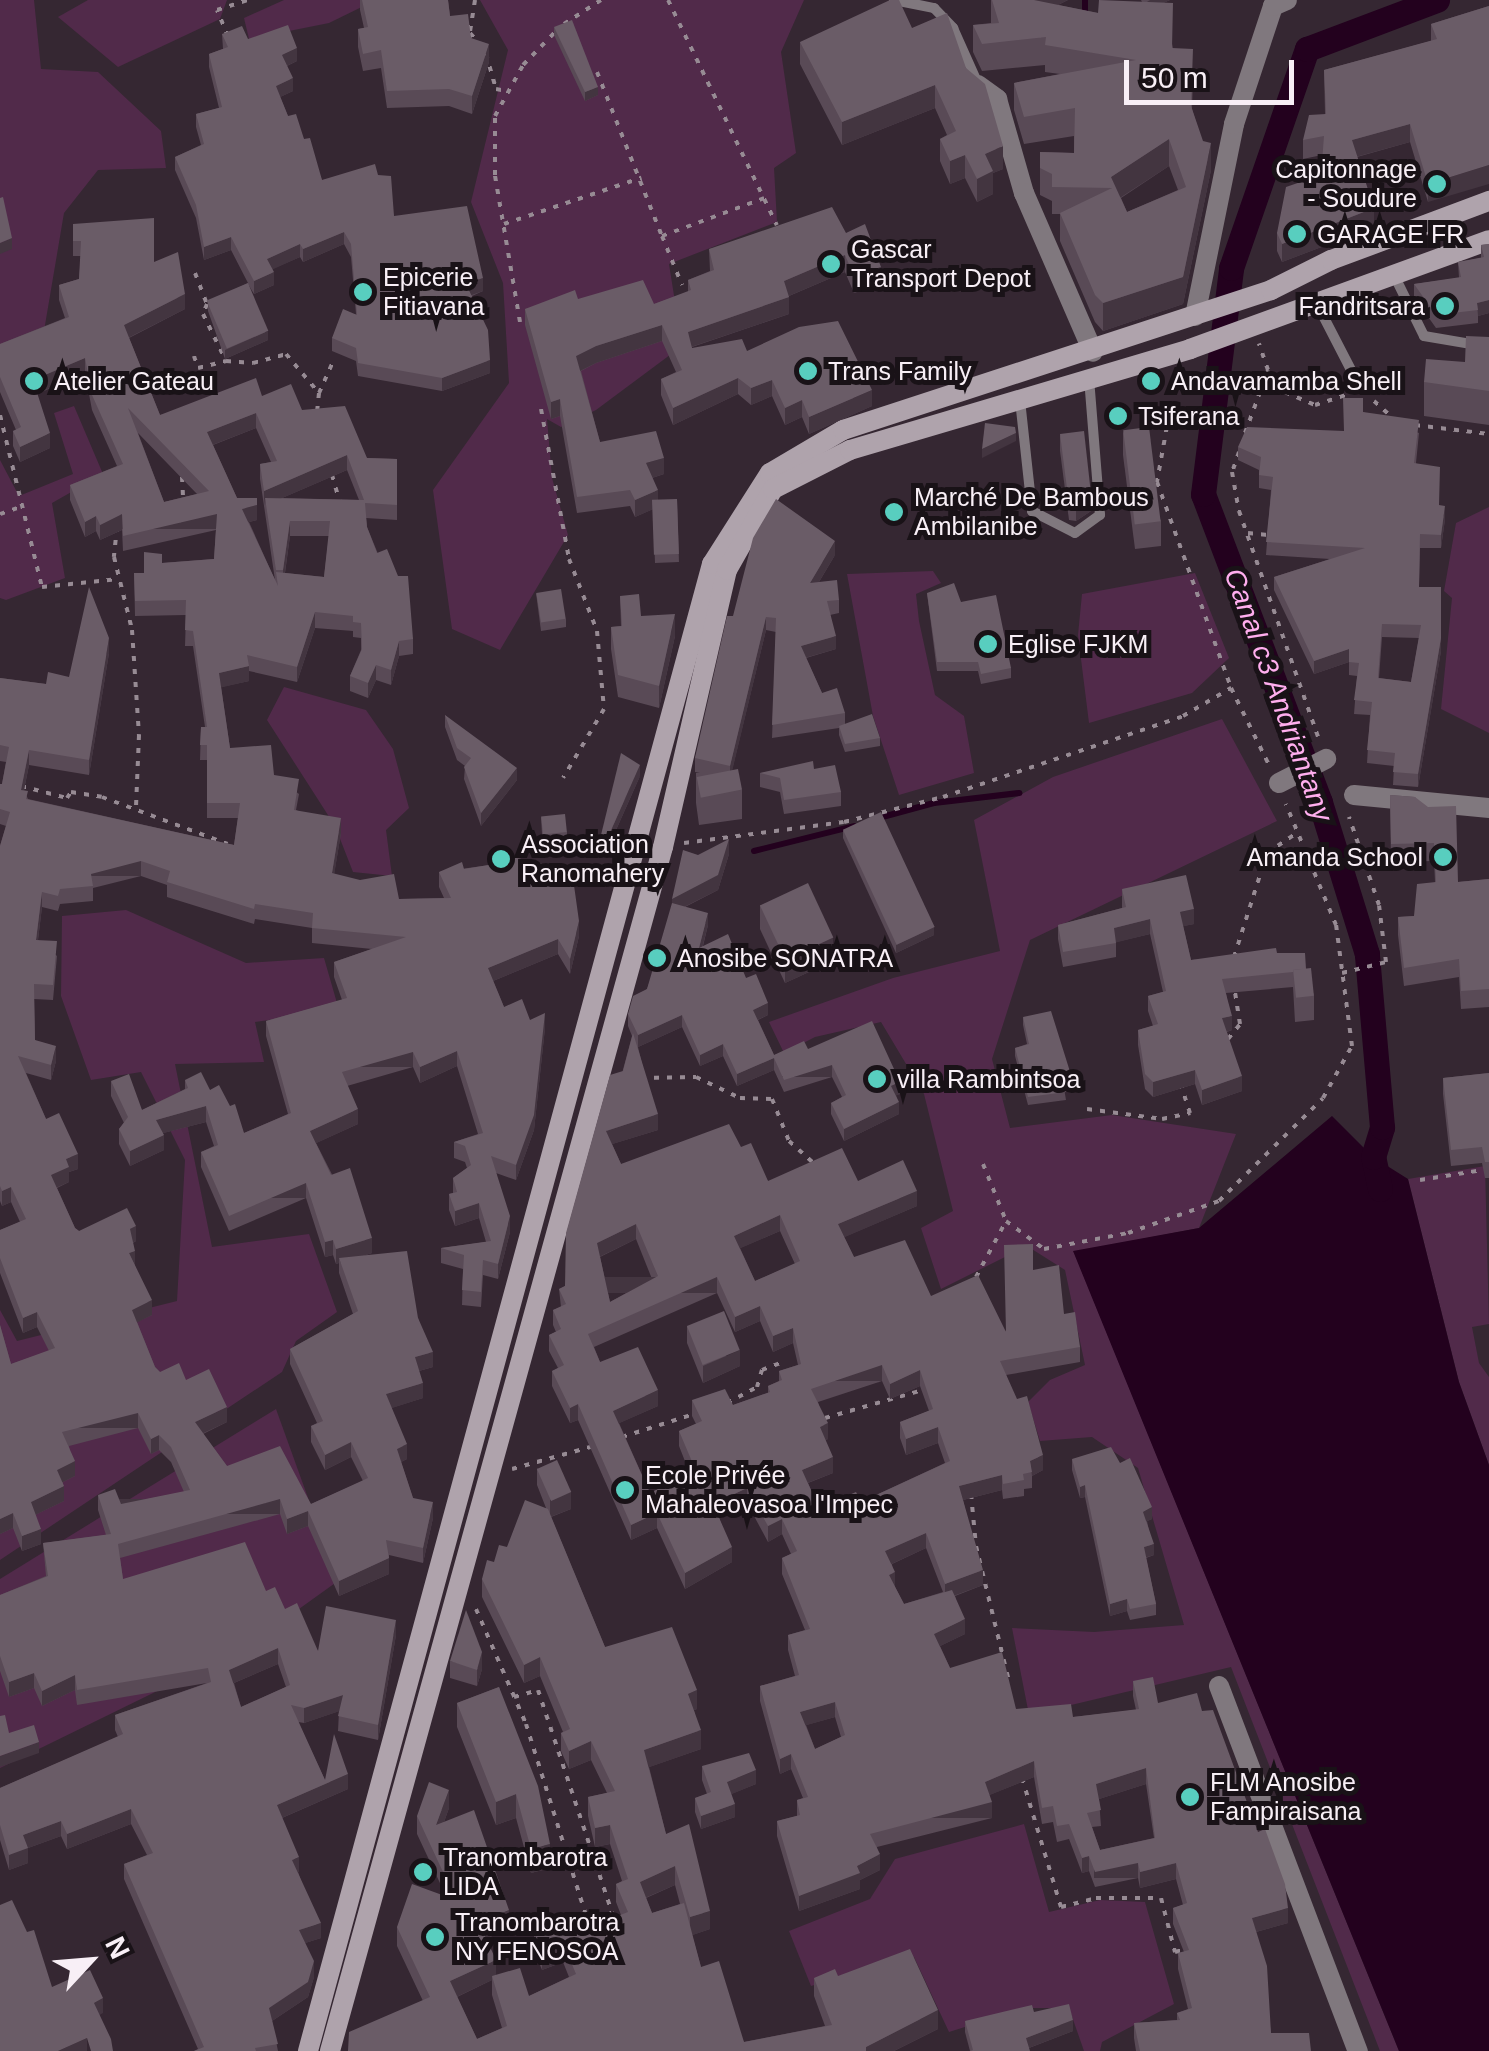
<!DOCTYPE html>
<meta charset="utf-8">
<style>
body{margin:0}
#map{position:relative;width:1489px;height:2051px;overflow:hidden;background:#352732;font-family:Arial,sans-serif}
div>[style]{position:absolute}
.green>*{inset:0;background:#512a4a}
.water>*{inset:0;background:#23011e}
.stream>*{height:6px;margin:-3px;padding:0 3px;transform-origin:3px;border-radius:3px;background:#23011e}
.canal>*{height:25px;margin:-12.5px;padding:0 12.5px;transform-origin:12.5px;border-radius:12.5px;background:#23011e}
.path>*{height:4px;margin-top:-2px;transform-origin:0;background:repeating-linear-gradient(90deg,#978b94 0 5px,transparent 0 13px)}
.lane>*{height:10px;margin:-5px;padding:0 5px;transform-origin:5px;border-radius:5px;background:#80787e}
.street>*{height:20px;margin:-10px;padding:0 10px;transform-origin:10px;border-radius:10px;background:#80787e}
.secondary>*{height:20px;margin:-10px;padding:0 10px;transform-origin:10px;border-radius:10px;background:#afa3ac}
.wall>*{inset:0;background:#594a56}
.shaded-wall>*{inset:0;background:#433540;transform-origin:0 0}
.building>*{inset:0;background:#6a5c67;transform-origin:0 0}
.dots>*{width:28px;height:28px;translate:-50% -50%;box-sizing:border-box;border:5px solid #191217;border-radius:50%}
span{translate:-50% -50%;white-space:nowrap;text-align:center;line-height:1.15;-webkit-text-stroke:10px #191217;paint-order:stroke}
.poi-label{font-size:25px;color:#f8eff6}
.right{translate:-100% -50%;text-align:right}
.left{translate:0 -50%;text-align:left}
.water-label{font-size:28px;color:#ffaeee;font-style:italic}
.north{position:absolute;left:40px;top:1911px;width:100px;height:100px;-webkit-text-stroke:8px #191217;paint-order:stroke;rotate:64deg;font-size:28px;font-weight:700;line-height:40px;text-align:center;color:#f8eff6}
.north::after{content:'';display:block;margin:auto;width:35px;height:45px;background:#f8eff6;clip-path:polygon(50% 0,100% 100%,50% 72%,0 100%)}
.scale{position:absolute;left:1124px;top:60px;width:170px;height:45px;box-sizing:border-box;border:5px solid #f8eff6;border-top:0;padding-left:12px;font-size:30px;line-height:35px;white-space:nowrap;color:#f8eff6;-webkit-text-stroke:8px #191217;paint-order:stroke}
</style>
<div id="map">
<div class="green">
<div style="clip-path:polygon(0 0,34px 0,41px 69px,98px 72px,161px 131px,166px 168px,98px 170px,64px 213px,44px 331px,0 347px)"></div>
<div style="clip-path:polygon(88px 0,227px 0,220px 19px,118px 67px,58px 17px)"></div>
<div style="clip-path:polygon(284px 0,376px 0,329px 23px,249px 39px,244px 18px)"></div>
<div style="clip-path:polygon(480px 0,804px 0,781px 52px,796px 153px,774px 168px,777px 222px,669px 264px,682px 346px,596px 410px,561px 427px,547px 419px,552px 478px,568px 535px,500px 650px,452px 629px,433px 490px,509px 383px,503px 283px,471px 202px,508px 50px)"></div>
<div style="clip-path:polygon(74px 406px,103px 474px,52px 503px,65px 578px,6px 600px,0 598px,0 460px,19px 496px,73px 474px,54px 413px)"></div>
<div style="clip-path:polygon(1489px 507px,1489px 733px,1441px 709px,1452px 598px,1444px 591px,1456px 523px)"></div>
<div style="clip-path:polygon(933px 571px,941px 583px,916px 594px,919px 621px,935px 695px,964px 716px,974px 773px,899px 795px,873px 716px,847px 574px)"></div>
<div style="clip-path:polygon(1195px 573px,1229px 658px,1192px 693px,1089px 723px,1078px 635px,1082px 594px)"></div>
<div style="clip-path:polygon(284px 687px,366px 710px,393px 749px,409px 808px,386px 830px,392px 876px,353px 872px,335px 826px,267px 720px)"></div>
<div style="clip-path:polygon(1222px 719px,1277px 821px,1030px 940px,992px 1059px,1010px 1128px,1112px 1115px,1236px 1134px,1199px 1228px,1074px 1252px,1399px 2051px,1380px 2051px,1231px 1667px,1029px 1715px,1012px 1628px,1094px 1632px,1184px 1625px,1138px 1468px,1092px 1437px,1040px 1441px,1028px 1402px,1050px 1380px,1085px 1365px,1065px 1270px,1027px 1246px,941px 1289px,921px 1228px,953px 1211px,924px 1094px,881px 1022px,815px 1037px,784px 1053px,769px 1022px,893px 978px,1000px 951px,974px 820px,1053px 777px)"></div>
<div style="clip-path:polygon(126px 910px,246px 963px,324px 958px,339px 1010px,255px 1022px,264px 1062px,175px 1064px,212px 1247px,309px 1234px,337px 1312px,296px 1341px,282px 1372px,0 1560px,0 1310px,17px 1341px,177px 1301px,185px 1160px,141px 1072px,91px 1080px,61px 996px,62px 916px)"></div>
<div style="clip-path:polygon(1485px 1166px,1489px 1324px,1472px 1327px,1479px 1363px,1489px 1377px,1489px 1465px,1459px 1382px,1408px 1179px)"></div>
<div style="clip-path:polygon(276px 1409px,338px 1581px,243px 1649px,0 1768px,0 1579px)"></div>
<div style="clip-path:polygon(1024px 1824px,1049px 1912px,1100px 1900px,1145px 1902px,1174px 2004px,1102px 2042px,1100px 2051px,1084px 2051px,1069px 2008px,1025px 2008px,949px 2032px,914px 1957px,811px 1986px,789px 1931px,870px 1899px,895px 1859px)"></div>
</div>
<div class="water">
<div style="clip-path:polygon(1332px 1116px,1373px 1157px,1408px 1179px,1459px 1382px,1489px 1465px,1489px 2051px,1399px 2051px,1073px 1251px,1199px 1228px)"></div>
</div>
<div class="stream">
<div style="left:1085px;top:18px;width:18px;rotate:-90deg"></div>
<div style="left:875px;top:819px;width:61px;rotate:-15.2deg"></div>
<div style="left:934px;top:803px;width:86px;rotate:-6.7deg"></div>
<div style="left:754px;top:851px;width:103px;rotate:-14deg"></div>
</div>
<div class="canal">
<div style="left:1380px;top:1189px;width:33px;rotate:-102deg"></div>
<div style="left:1373px;top:1157px;width:31px;rotate:-73deg"></div>
<div style="left:1382px;top:1127px;width:174px;rotate:-95deg"></div>
<div style="left:1367px;top:954px;width:159px;rotate:-107.2deg"></div>
<div style="left:1320px;top:802px;width:329px;rotate:-110.8deg"></div>
<div style="left:1203px;top:494px;width:228px;rotate:-82.9deg"></div>
<div style="left:1231px;top:268px;width:232px;rotate:-70.9deg"></div>
<div style="left:1307px;top:49px;width:139px;rotate:-20.7deg"></div>
</div>
<div class="path">
<div style="left:475px;top:0;width:33px;rotate:99deg"></div>
<div style="left:470px;top:33px;width:12px;rotate:48deg"></div>
<div style="left:668px;top:0;width:250px;rotate:64.2deg"></div>
<div style="left:564px;top:24px;width:44px;rotate:-33deg"></div>
<div style="left:228px;top:36px;width:28px;rotate:-113deg"></div>
<div style="left:217px;top:10px;width:32px;rotate:-18deg"></div>
<div style="left:486px;top:54px;width:36px;rotate:74deg"></div>
<div style="left:496px;top:89px;width:10px;rotate:11deg"></div>
<div style="left:597px;top:72px;width:176px;rotate:68.4deg"></div>
<div style="left:662px;top:236px;width:109px;rotate:-20.4deg"></div>
<div style="left:1316px;top:161px;width:20px;rotate:84deg"></div>
<div style="left:504px;top:224px;width:145px;rotate:-18.6deg"></div>
<div style="left:662px;top:236px;width:53px;rotate:67.8deg"></div>
<div style="left:195px;top:273px;width:33px;rotate:69deg"></div>
<div style="left:207px;top:304px;width:11px;rotate:112deg"></div>
<div style="left:203px;top:314px;width:52px;rotate:63.9deg"></div>
<div style="left:226px;top:361px;width:27px;rotate:4deg"></div>
<div style="left:253px;top:363px;width:34px;rotate:-15deg"></div>
<div style="left:286px;top:354px;width:51px;rotate:49.8deg"></div>
<div style="left:319px;top:393px;width:20px;rotate:96deg"></div>
<div style="left:520px;top:322px;width:149px;rotate:-99.7deg"></div>
<div style="left:495px;top:175px;width:59px;rotate:-90deg"></div>
<div style="left:495px;top:116px;width:58px;rotate:-61.2deg"></div>
<div style="left:523px;top:65px;width:49px;rotate:-45.8deg"></div>
<div style="left:194px;top:356px;width:13px;rotate:72deg"></div>
<div style="left:198px;top:368px;width:29px;rotate:-14deg"></div>
<div style="left:1176px;top:376px;width:108px;rotate:100.2deg"></div>
<div style="left:1157px;top:482px;width:219px;rotate:70.2deg"></div>
<div style="left:1231px;top:688px;width:84px;rotate:63.7deg"></div>
<div style="left:1261px;top:382px;width:59px;rotate:23.1deg"></div>
<div style="left:1315px;top:405px;width:32px;rotate:-18deg"></div>
<div style="left:319px;top:393px;width:34px;rotate:-66deg"></div>
<div style="left:1374px;top:401px;width:25px;rotate:42deg"></div>
<div style="left:541px;top:409px;width:153px;rotate:79.4deg"></div>
<div style="left:569px;top:559px;width:77px;rotate:68.7deg"></div>
<div style="left:597px;top:631px;width:78px;rotate:84.9deg"></div>
<div style="left:604px;top:709px;width:80px;rotate:120.7deg"></div>
<div style="left:0;top:415px;width:177px;rotate:76.3deg"></div>
<div style="left:42px;top:587px;width:77px;rotate:-5.9deg"></div>
<div style="left:1415px;top:425px;width:75px;rotate:6.9deg"></div>
<div style="left:1245px;top:433px;width:67px;rotate:-69.9deg"></div>
<div style="left:1268px;top:370px;width:28px;rotate:-109deg"></div>
<div style="left:1239px;top:452px;width:21px;rotate:109deg"></div>
<div style="left:1232px;top:472px;width:40px;rotate:80deg"></div>
<div style="left:1239px;top:511px;width:239px;rotate:70.7deg"></div>
<div style="left:332px;top:475px;width:29px;rotate:74deg"></div>
<div style="left:182px;top:477px;width:21px;rotate:87deg"></div>
<div style="left:0;top:514px;width:24px;rotate:-19deg"></div>
<div style="left:117px;top:527px;width:30px;rotate:96deg"></div>
<div style="left:114px;top:557px;width:75px;rotate:76.1deg"></div>
<div style="left:132px;top:630px;width:105px;rotate:86.2deg"></div>
<div style="left:139px;top:735px;width:73px;rotate:92.4deg"></div>
<div style="left:1248px;top:533px;width:20px;rotate:6deg"></div>
<div style="left:21px;top:786px;width:48px;rotate:14.6deg"></div>
<div style="left:67px;top:798px;width:7px;rotate:-56deg"></div>
<div style="left:71px;top:792px;width:31px;rotate:9deg"></div>
<div style="left:102px;top:797px;width:134px;rotate:20.5deg"></div>
<div style="left:684px;top:843px;width:161px;rotate:-7.5deg"></div>
<div style="left:844px;top:822px;width:102px;rotate:-14.2deg"></div>
<div style="left:943px;top:797px;width:253px;rotate:-18.6deg"></div>
<div style="left:1183px;top:716px;width:56px;rotate:-30.3deg"></div>
<div style="left:1234px;top:957px;width:109px;rotate:-72.4deg"></div>
<div style="left:1267px;top:853px;width:36px;rotate:-34deg"></div>
<div style="left:1342px;top:973px;width:45px;rotate:-14deg"></div>
<div style="left:1386px;top:962px;width:57px;rotate:-97deg"></div>
<div style="left:1379px;top:905px;width:93px;rotate:-108.8deg"></div>
<div style="left:1228px;top:1039px;width:19px;rotate:-51deg"></div>
<div style="left:1240px;top:1024px;width:33px;rotate:-99deg"></div>
<div style="left:641px;top:1078px;width:55px;rotate:-1deg"></div>
<div style="left:696px;top:1077px;width:49px;rotate:25.5deg"></div>
<div style="left:740px;top:1098px;width:32px;rotate:2deg"></div>
<div style="left:772px;top:1099px;width:45px;rotate:68deg"></div>
<div style="left:789px;top:1141px;width:31px;rotate:42deg"></div>
<div style="left:1087px;top:1109px;width:76px;rotate:7.6deg"></div>
<div style="left:1162px;top:1119px;width:29px;rotate:-12deg"></div>
<div style="left:1190px;top:1113px;width:28px;rotate:-108deg"></div>
<div style="left:983px;top:1164px;width:61px;rotate:68deg"></div>
<div style="left:1006px;top:1221px;width:47px;rotate:36.4deg"></div>
<div style="left:1044px;top:1249px;width:86px;rotate:-10.8deg"></div>
<div style="left:1128px;top:1233px;width:96px;rotate:-19.4deg"></div>
<div style="left:1219px;top:1201px;width:146px;rotate:-44.7deg"></div>
<div style="left:1323px;top:1098px;width:60px;rotate:-60.9deg"></div>
<div style="left:1352px;top:1046px;width:122px;rotate:-97.5deg"></div>
<div style="left:1336px;top:925px;width:131px;rotate:-112.5deg"></div>
<div style="left:1420px;top:1180px;width:70px;rotate:-9.1deg"></div>
<div style="left:976px;top:1277px;width:64px;rotate:-61.8deg"></div>
<div style="left:727px;top:1403px;width:34px;rotate:-28deg"></div>
<div style="left:757px;top:1387px;width:18px;rotate:-74deg"></div>
<div style="left:762px;top:1370px;width:25px;rotate:-21deg"></div>
<div style="left:825px;top:1418px;width:105px;rotate:-16deg"></div>
<div style="left:622px;top:1437px;width:76px;rotate:-17.7deg"></div>
<div style="left:512px;top:1469px;width:85px;rotate:-15.7deg"></div>
<div style="left:971px;top:1494px;width:52px;rotate:84.5deg"></div>
<div style="left:976px;top:1546px;width:143px;rotate:76.3deg"></div>
<div style="left:476px;top:1609px;width:125px;rotate:66.5deg"></div>
<div style="left:526px;top:1724px;width:200px;rotate:72.6deg"></div>
<div style="left:514px;top:1697px;width:25px;rotate:-16deg"></div>
<div style="left:538px;top:1690px;width:234px;rotate:71.6deg"></div>
<div style="left:612px;top:1912px;width:18px;rotate:135deg"></div>
<div style="left:1022px;top:1778px;width:135px;rotate:73.2deg"></div>
<div style="left:1061px;top:1907px;width:36px;rotate:-14deg"></div>
<div style="left:1096px;top:1898px;width:65px"></div>
<div style="left:1161px;top:1898px;width:56px;rotate:75.5deg"></div>
<div style="left:1175px;top:1952px;width:11px;rotate:-15deg"></div>
</div>
<div class="lane">
<div style="left:894px;top:0;width:41px;rotate:11.3deg"></div>
<div style="left:934px;top:8px;width:28px;rotate:46deg"></div>
<div style="left:953px;top:28px;width:61px;rotate:65.9deg"></div>
<div style="left:1394px;top:275px;width:68px;rotate:63.8deg"></div>
<div style="left:1424px;top:336px;width:66px;rotate:9.6deg"></div>
<div style="left:1316px;top:302px;width:98px;rotate:62.7deg"></div>
<div style="left:1020px;top:400px;width:112px;rotate:83.8deg"></div>
<div style="left:1032px;top:511px;width:48px;rotate:27.1deg"></div>
<div style="left:1075px;top:533px;width:31px;rotate:-36deg"></div>
<div style="left:1100px;top:515px;width:136px;rotate:-94.6deg"></div>
</div>
<div class="street">
<div style="left:978px;top:85px;width:24px;rotate:36deg"></div>
<div style="left:997px;top:99px;width:98px;rotate:74deg"></div>
<div style="left:1024px;top:193px;width:173px;rotate:66.5deg"></div>
<div style="left:1195px;top:316px;width:196px;rotate:-78.5deg"></div>
<div style="left:1234px;top:124px;width:124px;rotate:-71.7deg"></div>
<div style="left:1273px;top:6px;width:15px;rotate:-23deg"></div>
<div style="left:1279px;top:783px;width:53px;rotate:-27.1deg"></div>
<div style="left:1354px;top:795px;width:136px;rotate:5.5deg"></div>
<div style="left:1219px;top:1686px;width:391px;rotate:69.2deg"></div>
</div>
<div class="secondary">
<div style="left:308px;top:2051px;width:1541px;rotate:-74.8deg"></div>
<div style="left:712px;top:564px;width:108px;rotate:-57.5deg"></div>
<div style="left:770px;top:473px;width:85px;rotate:-30.5deg"></div>
<div style="left:843px;top:430px;width:450px;rotate:-18.1deg"></div>
<div style="left:1271px;top:290px;width:67px;rotate:-26.6deg"></div>
<div style="left:1331px;top:260px;width:169px;rotate:-20.5deg"></div>
<div style="left:330px;top:2051px;width:1249px;rotate:-74.54deg"></div>
<div style="left:663px;top:847px;width:284px;rotate:-77deg"></div>
<div style="left:727px;top:570px;width:93px;rotate:-60.4deg"></div>
<div style="left:773px;top:489px;width:86px;rotate:-26.9deg"></div>
<div style="left:850px;top:450px;width:355px;rotate:-16.5deg"></div>
<div style="left:1190px;top:349px;width:318px;rotate:-20deg"></div>
</div>
<div class="wall">
<div style="clip-path:polygon(360px 0,448px 0,450px 16px,471px 38px,489px 62px,472px 114px,449px 106px,387px 108px,381px 68px,363px 71px,358px 47px,358px 29px,364px 28px,360px 10px)"></div>
<div style="clip-path:polygon(evenodd,991px 0,1068px 0,1058px 5px,1098px 13px,1142px 2px,1141px 0,1170px 0,1163px 3px,1173px 48px,1193px 77px,1192px 109px,1211px 170px,1183px 304px,1103px 331px,1095px 322px,1060px 241px,1060px 214px,1052px 214px,1052px 201px,1040px 195px,1040px 152px,1074px 153px,1074px 136px,1024px 144px,1014px 110px,1014px 83px,1060px 74px,1045px 72px,1045px 65px,982px 71px,973px 52px,973px 25px,991px 23px,991px 0,1169px 166px,1178px 190px,1127px 212px,1121px 198px,1169px 166px)"></div>
<div style="clip-path:polygon(1489px 6px,1428px 202px,1410px 142px,1357px 157px,1374px 227px,1282px 262px,1277px 251px,1277px 233px,1321px 175px,1322px 155px,1303px 159px,1303px 140px,1325px 114px,1324px 70px,1431px 41px,1431px 24px)"></div>
<div style="clip-path:polygon(554px 27px,598px 95px,585px 101px,554px 35px)"></div>
<div style="clip-path:polygon(912px 28px,966px 68px,1003px 169px,993px 173px,993px 194px,977px 202px,965px 178px,950px 184px,940px 161px,940px 139px,947px 135px,935px 108px,842px 145px,800px 64px,800px 42px)"></div>
<div style="clip-path:polygon(222px 34px,248px 39px,297px 61px,287px 66px,293px 91px,280px 97px,288px 116px,304px 139px,322px 180px,378px 175px,394px 216px,483px 291px,472px 296px,490px 373px,442px 391px,358px 376px,356px 361px,332px 351px,332px 338px,356px 314px,351px 257px,344px 244px,303px 262px,300px 257px,272px 269px,274px 285px,254px 294px,248px 284px,268px 340px,225px 359px,208px 311px,208px 303px,248px 283px,231px 250px,204px 260px,196px 218px,175px 170px,175px 157px,201px 145px,196px 127px,196px 114px,219px 108px,209px 67px,209px 54px,223px 49px)"></div>
<div style="clip-path:polygon(evenodd,73px 224px,154px 262px,185px 309px,129px 338px,160px 415px,262px 396px,302px 410px,367px 458px,397px 459px,397px 520px,366px 518px,367px 527px,413px 639px,413px 654px,399px 656px,391px 685px,376px 680px,368px 698px,350px 691px,350px 676px,361px 650px,361px 638px,353px 637px,353px 631px,315px 628px,297px 682px,249px 671px,249px 681px,221px 687px,230px 748px,274px 775px,299px 794px,296px 810px,341px 833px,334px 874px,399px 899px,444px 898px,439px 887px,439px 872px,497px 864px,497px 853px,579px 936px,570px 974px,558px 954px,493px 981px,504px 1007px,545px 1028px,534px 1130px,516px 1180px,496px 1173px,510px 1232px,498px 1279px,483px 1275px,481px 1307px,462px 1305px,463px 1269px,441px 1263px,441px 1248px,486px 1242px,479px 1218px,455px 1226px,449px 1210px,449px 1194px,453px 1193px,453px 1178px,467px 1168px,465px 1162px,454px 1158px,454px 1142px,478px 1134px,457px 1066px,420px 1083px,413px 1067px,347px 1086px,358px 1124px,316px 1143px,372px 1253px,363px 1256px,418px 1318px,433px 1367px,419px 1371px,423px 1398px,391px 1408px,407px 1459px,401px 1462px,413px 1498px,433px 1518px,423px 1563px,389px 1555px,389px 1574px,339px 1596px,308px 1526px,287px 1534px,280px 1514px,120px 1558px,123px 1579px,266px 1591px,285px 1609px,318px 1651px,396px 1635px,378px 1740px,338px 1731px,339px 1711px,304px 1723px,298px 1722px,325px 1780px,348px 1789px,282px 1818px,299px 1872px,298px 1872px,321px 1938px,305px 1943px,314px 1977px,308px 1997px,272px 2021px,278px 2051px,194px 2051px,198px 2049px,124px 1879px,124px 1864px,147px 1855px,131px 1824px,67px 1849px,61px 1836px,28px 1848px,28px 1863px,9px 1870px,0 1840px,0 1788px,118px 1737px,115px 1730px,115px 1715px,207px 1683px,77px 1705px,75px 1690px,42px 1706px,34px 1688px,9px 1697px,0 1671px,0 1595px,46px 1576px,43px 1543px,106px 1535px,98px 1510px,98px 1495px,121px 1504px,184px 1492px,171px 1462px,159px 1450px,151px 1454px,138px 1428px,69px 1446px,75px 1476px,63px 1482px,64px 1501px,35px 1515px,41px 1544px,22px 1551px,13px 1528px,0 1534px,0 1325px,11px 1364px,49px 1351px,37px 1327px,23px 1333px,0 1273px,0 1230px,20px 1222px,11px 1202px,2px 1206px,0 1201px,0 846px,6px 826px,0 824px,0 784px,2px 784px,6px 762px,0 761px,0 678px,46px 684px,69px 677px,109px 653px,89px 775px,29px 765px,24px 790px,28px 799px,234px 845px,238px 818px,207px 818px,207px 760px,200px 760px,201px 727px,205px 727px,193px 646px,185px 646px,186px 615px,135px 616px,134px 573px,144px 573px,162px 563px,214px 559px,216px 530px,123px 551px,122px 530px,100px 540px,96px 531px,85px 537px,70px 500px,70px 485px,117px 466px,92px 410px,85px 373px,37px 394px,50px 448px,20px 462px,13px 446px,13px 431px,16px 430px,0 392px,0 344px,65px 318px,59px 300px,59px 285px,79px 279px,81px 256px,73px 256px,73px 224px,256px 428px,271px 462px,260px 464px,260px 479px,275px 580px,249px 522px,257px 520px,237px 498px,213px 445px,256px 428px,73px 224px,138px 433px,197px 494px,164px 502px,138px 433px,73px 224px,347px 470px,359px 500px,282px 498px,347px 470px,73px 224px,290px 536px,329px 536px,324px 577px,285px 573px,290px 536px,73px 224px,141px 876px,167px 885px,167px 897px,254px 924px,255px 919px,312px 928px,312px 943px,372px 949px,334px 962px,334px 977px,342px 1000px,266px 1021px,266px 1036px,288px 1114px,244px 1133px,210px 1090px,185px 1080px,185px 1089px,142px 1110px,111px 1081px,111px 1096px,124px 1123px,119px 1129px,119px 1144px,130px 1166px,164px 1150px,163px 1133px,206px 1122px,214px 1146px,201px 1152px,201px 1167px,229px 1231px,306px 1198px,325px 1257px,333px 1255px,336px 1264px,339px 1263px,339px 1273px,353px 1314px,290px 1349px,290px 1364px,317px 1423px,311px 1426px,311px 1442px,325px 1470px,351px 1457px,363px 1481px,311px 1504px,227px 1466px,203px 1434px,227px 1422px,186px 1380px,160px 1372px,155px 1367px,137px 1322px,152px 1315px,135px 1266px,133px 1243px,136px 1241px,79px 1231px,75px 1228px,57px 1188px,69px 1182px,69px 1172px,78px 1169px,46px 1119px,26px 1073px,51px 1080px,56px 1061px,35px 1040px,34px 999px,53px 1000px,57px 956px,38px 940px,42px 907px,58px 911px,60px 904px,93px 901px,93px 888px,141px 876px,73px 224px,278px 1664px,286px 1687px,241px 1707px,234px 1683px,278px 1664px)"></div>
<div style="clip-path:polygon(846px 233px,881px 284px,854px 293px,845px 272px,789px 296px,789px 314px,692px 347px,692px 348px,747px 351px,872px 406px,809px 434px,802px 417px,785px 425px,772px 396px,751px 405px,738px 394px,673px 425px,661px 395px,661px 379px,676px 372px,662px 341px,596px 363px,581px 371px,600px 442px,664px 474px,652px 478px,658px 504px,677px 499px,679px 562px,655px 563px,653px 509px,635px 517px,630px 506px,577px 513px,560px 416px,551px 419px,525px 325px,525px 309px,578px 299px,654px 304px,688px 292px,688px 280px,710px 271px,709px 249px)"></div>
<div style="clip-path:polygon(1489px 244px,1489px 313px,1478px 316px,1478px 323px,1436px 328px,1414px 297px,1414px 284px,1459px 278px,1458px 262px,1481px 258px,1481px 245px)"></div>
<div style="clip-path:polygon(1489px 337px,1489px 425px,1424px 416px,1424px 382px,1465px 362px)"></div>
<div style="clip-path:polygon(evenodd,1363px 412px,1419px 433px,1416px 463px,1445px 519px,1441px 548px,1420px 548px,1419px 587px,1441px 587px,1441px 651px,1418px 787px,1393px 785px,1394px 766px,1367px 763px,1370px 715px,1354px 714px,1357px 676px,1349px 675px,1349px 662px,1314px 674px,1274px 590px,1274px 577px,1330px 559px,1266px 555px,1271px 490px,1259px 488px,1259px 470px,1238px 460px,1238px 447px,1344px 431px,1363px 412px,1382px 637px,1419px 638px,1411px 682px,1379px 678px,1382px 637px)"></div>
<div style="clip-path:polygon(1123px 431px,1161px 521px,1161px 546px,1135px 549px,1123px 455px)"></div>
<div style="clip-path:polygon(1060px 434px,1091px 511px,1076px 521px,1069px 520px,1060px 451px)"></div>
<div style="clip-path:polygon(835px 555px,819px 582px,839px 600px,839px 613px,830px 615px,836px 649px,806px 658px,822px 693px,845px 713px,845px 724px,880px 738px,880px 746px,845px 752px,839px 735px,839px 728px,772px 738px,776px 632px,766px 630px,732px 770px,742px 790px,742px 819px,699px 825px,696px 803px,696px 773px,700px 773px,695px 772px,695px 758px,733px 616px)"></div>
<div style="clip-path:polygon(536px 593px,566px 619px,566px 627px,541px 631px)"></div>
<div style="clip-path:polygon(927px 593px,961px 602px,1011px 668px,1011px 678px,981px 684px,978px 671px,937px 671px)"></div>
<div style="clip-path:polygon(620px 596px,641px 616px,675px 636px,659px 708px,618px 697px,611px 649px,611px 627px,621px 626px)"></div>
<div style="clip-path:polygon(445px 715px,517px 780px,481px 826px,464px 779px,465px 766px,457px 760px,445px 727px)"></div>
<div style="clip-path:polygon(814px 769px,841px 792px,841px 806px,784px 814px,780px 792px,760px 787px,760px 773px)"></div>
<div style="clip-path:polygon(640px 776px,608px 848px,601px 846px,601px 835px)"></div>
<div style="clip-path:polygon(1390px 795px,1415px 797px,1458px 882px,1489px 879px,1489px 1007px,1461px 1009px,1459px 977px,1404px 986px,1398px 935px,1398px 917px,1414px 916px,1435px 882px,1434px 861px,1391px 862px)"></div>
<div style="clip-path:polygon(541px 817px,567px 832px,567px 848px,543px 852px)"></div>
<div style="clip-path:polygon(843px 830px,934px 935px,896px 953px,843px 838px)"></div>
<div style="clip-path:polygon(evenodd,729px 854px,718px 890px,685px 907px,708px 925px,703px 946px,746px 978px,768px 1015px,758px 1020px,774px 1055px,808px 1049px,900px 1094px,896px 1095px,899px 1114px,844px 1141px,831px 1114px,831px 1103px,842px 1097px,832px 1077px,784px 1092px,774px 1070px,737px 1086px,723px 1056px,700px 1066px,682px 1027px,638px 1047px,658px 1130px,612px 1144px,621px 1164px,741px 1147px,768px 1181px,858px 1181px,917px 1206px,844px 1237px,854px 1257px,931px 1296px,1006px 1331px,1033px 1270px,1064px 1314px,1080px 1347px,1080px 1362px,1006px 1375px,1043px 1470px,1032px 1476px,1032px 1488px,1024px 1489px,1024px 1496px,1003px 1499px,1002px 1490px,963px 1500px,983px 1585px,955px 1596px,965px 1634px,940px 1646px,950px 1668px,1016px 1709px,1073px 1717px,1136px 1710px,1133px 1696px,1133px 1681px,1158px 1703px,1202px 1711px,1288px 1923px,1256px 1932px,1271px 2033px,1311px 2051px,1136px 2051px,1134px 2038px,1134px 2023px,1177px 2020px,1177px 2013px,1188px 2009px,1178px 1969px,1178px 1953px,1184px 1952px,1173px 1924px,1173px 1908px,1183px 1905px,1176px 1879px,1140px 1888px,1138px 1878px,1095px 1887px,1089px 1871px,1082px 1873px,1069px 1839px,1057px 1842px,1053px 1822px,1042px 1824px,1034px 1777px,989px 1795px,992px 1818px,877px 1847px,880px 1870px,860px 1880px,860px 1889px,799px 1911px,777px 1836px,777px 1821px,797px 1816px,797px 1800px,803px 1798px,791px 1769px,780px 1774px,760px 1701px,760px 1686px,795px 1676px,788px 1650px,788px 1635px,805px 1630px,782px 1574px,782px 1558px,791px 1554px,782px 1534px,768px 1542px,747px 1503px,719px 1517px,732px 1562px,685px 1589px,657px 1528px,631px 1540px,578px 1420px,570px 1423px,552px 1386px,552px 1371px,558px 1368px,549px 1351px,549px 1335px,556px 1332px,553px 1325px,553px 1310px,561px 1307px,559px 1289px,565px 1286px,632px 1036px,628px 1026px,628px 1014px,647px 989px,698px 855px,729px 854px,780px 1231px,795px 1264px,755px 1281px,740px 1248px,780px 1231px,729px 854px,636px 1239px,652px 1279px,610px 1302px,600px 1257px,636px 1239px,729px 854px,717px 1293px,735px 1332px,760px 1321px,773px 1352px,793px 1343px,798px 1365px,779px 1371px,779px 1381px,768px 1386px,768px 1393px,733px 1405px,692px 1400px,692px 1416px,696px 1424px,679px 1431px,679px 1446px,690px 1474px,650px 1493px,619px 1423px,658px 1406px,600px 1362px,594px 1347px,717px 1293px,729px 854px,882px 1381px,890px 1399px,920px 1386px,929px 1411px,900px 1422px,900px 1438px,906px 1455px,938px 1443px,945px 1463px,861px 1502px,819px 1508px,808px 1483px,833px 1473px,825px 1440px,828px 1439px,818px 1402px,882px 1381px,729px 854px,926px 1548px,943px 1592px,904px 1604px,895px 1587px,892px 1564px,926px 1548px,729px 854px,835px 1717px,841px 1737px,815px 1749px,806px 1725px,835px 1717px,729px 854px,1146px 1784px,1154px 1838px,1100px 1850px,1092px 1827px,1101px 1826px,1099px 1799px,1146px 1784px)"></div>
<div style="clip-path:polygon(1122px 889px,1194px 924px,1183px 926px,1191px 960px,1277px 953px,1306px 969px,1314px 996px,1314px 1020px,1295px 1022px,1293px 987px,1226px 993px,1232px 1030px,1227px 1032px,1242px 1091px,1202px 1105px,1195px 1084px,1153px 1097px,1145px 1089px,1138px 1045px,1138px 1030px,1153px 1026px,1148px 1011px,1148px 996px,1163px 992px,1150px 934px,1116px 942px,1116px 957px,1063px 967px,1058px 939px,1058px 925px,1122px 908px)"></div>
<div style="clip-path:polygon(760px 905px,833px 961px,785px 983px,760px 929px)"></div>
<div style="clip-path:polygon(1023px 1017px,1072px 1086px,1064px 1088px,1066px 1100px,1028px 1105px,1015px 1056px,1015px 1048px,1027px 1044px,1023px 1025px)"></div>
<div style="clip-path:polygon(1489px 1073px,1489px 1178px,1485px 1178px,1482px 1163px,1451px 1166px,1443px 1094px,1443px 1078px)"></div>
<div style="clip-path:polygon(687px 1326px,740px 1366px,703px 1383px,687px 1343px)"></div>
<div style="clip-path:polygon(1072px 1459px,1152px 1519px,1147px 1521px,1154px 1555px,1146px 1558px,1156px 1604px,1156px 1615px,1130px 1620px,1127px 1611px,1110px 1616px,1085px 1497px,1080px 1498px,1072px 1470px)"></div>
<div style="clip-path:polygon(evenodd,537px 1468px,571px 1509px,551px 1517px,605px 1647px,697px 1709px,694px 1710px,701px 1749px,649px 1767px,666px 1834px,710px 1929px,692px 1935px,701px 1967px,744px 2042px,825px 2026px,814px 1996px,814px 1978px,838px 1976px,938px 2029px,894px 2051px,348px 2051px,423px 2001px,397px 1946px,397px 1927px,446px 1896px,417px 1834px,417px 1816px,449px 1808px,444px 1822px,509px 1928px,486px 1939px,496px 1975px,529px 1996px,569px 1977px,563px 1962px,542px 1970px,534px 1950px,534px 1931px,592px 1926px,621px 1915px,616px 1902px,616px 1884px,622px 1881px,610px 1844px,595px 1847px,588px 1816px,588px 1797px,607px 1793px,591px 1760px,569px 1769px,561px 1751px,561px 1733px,563px 1732px,540px 1676px,524px 1683px,482px 1597px,482px 1579px,507px 1547px,546px 1508px,537px 1485px,537px 1468px,675px 1885px,680px 1904px,652px 1913px,646px 1898px,675px 1885px,537px 1468px,492px 1980px,492px 1995px,502px 2028px,477px 2039px,457px 1997px,492px 1980px)"></div>
<div style="clip-path:polygon(450px 1661px,482px 1669px,477px 1686px,450px 1678px)"></div>
<div style="clip-path:polygon(499px 1687px,550px 1868px,531px 1873px,516px 1818px,496px 1825px,457px 1727px,457px 1703px)"></div>
<div style="clip-path:polygon(702px 1766px,756px 1784px,731px 1794px,735px 1817px,701px 1829px,695px 1812px,695px 1798px,707px 1794px,702px 1780px)"></div>
<div style="clip-path:polygon(1034px 2012px,1073px 2031px,1029px 2048px,970px 2051px,965px 2032px,965px 2021px)"></div>
</div>
<div class="shaded-wall">
<div style="clip-path:polygon(1019px 0,1068px 0,1019px 24px)"></div>
<div style="clip-path:polygon(1150px 0,1170px 0,1147px 10px,1147px 2px)"></div>
<div style="clip-path:polygon(489px 44px,489px 62px,472px 114px,472px 96px)"></div>
<div style="clip-path:polygon(297px 48px,297px 61px,282px 68px,282px 55px)"></div>
<div style="clip-path:polygon(293px 78px,293px 91px,276px 99px,276px 86px)"></div>
<div style="clip-path:polygon(935px 85px,935px 108px,842px 145px,842px 122px)"></div>
<div style="clip-path:polygon(598px 87px,598px 95px,585px 101px,585px 92px)"></div>
<div style="clip-path:polygon(1410px 124px,1410px 142px,1352px 158px,1352px 140px)"></div>
<div style="clip-path:polygon(1169px 139px,1169px 166px,1112px 203px,1111px 177px)"></div>
<div style="clip-path:polygon(1211px 143px,1211px 170px,1183px 304px,1103px 331px,1103px 303px,1183px 277px)"></div>
<div style="clip-path:polygon(1003px 146px,1003px 169px,993px 173px,993px 194px,977px 202px,977px 179px,985px 154px)"></div>
<div style="clip-path:polygon(965px 155px,965px 178px,950px 184px,950px 161px)"></div>
<div style="clip-path:polygon(1489px 165px,1489px 184px,1428px 202px,1428px 184px)"></div>
<div style="clip-path:polygon(1374px 208px,1374px 227px,1282px 262px,1282px 244px)"></div>
<div style="clip-path:polygon(344px 232px,344px 244px,303px 262px,303px 249px)"></div>
<div style="clip-path:polygon(231px 237px,231px 250px,204px 260px,204px 247px)"></div>
<div style="clip-path:polygon(12px 238px,12px 249px,0 254px,0 243px)"></div>
<div style="clip-path:polygon(300px 244px,300px 257px,267px 272px,267px 259px)"></div>
<div style="clip-path:polygon(845px 255px,845px 272px,784px 298px,784px 281px)"></div>
<div style="clip-path:polygon(881px 267px,881px 284px,854px 293px,854px 276px)"></div>
<div style="clip-path:polygon(274px 272px,274px 285px,254px 294px,254px 281px)"></div>
<div style="clip-path:polygon(483px 278px,483px 291px,466px 297px,466px 284px)"></div>
<div style="clip-path:polygon(185px 294px,185px 309px,124px 340px,124px 325px)"></div>
<div style="clip-path:polygon(789px 297px,789px 314px,688px 348px,688px 332px)"></div>
<div style="clip-path:polygon(1489px 300px,1489px 313px,1478px 316px,1477px 303px)"></div>
<div style="clip-path:polygon(662px 325px,662px 341px,596px 363px,576px 373px,576px 356px,596px 346px)"></div>
<div style="clip-path:polygon(268px 331px,268px 340px,225px 359px,225px 350px)"></div>
<div style="clip-path:polygon(85px 358px,85px 373px,33px 395px,33px 380px)"></div>
<div style="clip-path:polygon(490px 360px,490px 373px,442px 391px,442px 378px)"></div>
<div style="clip-path:polygon(738px 378px,738px 394px,673px 425px,673px 408px)"></div>
<div style="clip-path:polygon(772px 380px,772px 396px,751px 405px,751px 388px)"></div>
<div style="clip-path:polygon(872px 390px,872px 406px,809px 434px,809px 417px)"></div>
<div style="clip-path:polygon(560px 399px,560px 416px,551px 419px,551px 402px)"></div>
<div style="clip-path:polygon(802px 400px,802px 417px,785px 425px,785px 408px)"></div>
<div style="clip-path:polygon(256px 413px,256px 428px,207px 447px,207px 432px)"></div>
<div style="clip-path:polygon(50px 433px,50px 448px,20px 462px,20px 447px)"></div>
<div style="clip-path:polygon(1016px 433px,1016px 441px,982px 458px,982px 449px)"></div>
<div style="clip-path:polygon(347px 455px,347px 470px,266px 505px,265px 498px,264px 506px,264px 491px)"></div>
<div style="clip-path:polygon(664px 458px,664px 474px,646px 480px,646px 463px)"></div>
<div style="clip-path:polygon(658px 490px,658px 507px,635px 517px,635px 500px)"></div>
<div style="clip-path:polygon(1091px 494px,1091px 511px,1076px 521px,1076px 505px)"></div>
<div style="clip-path:polygon(257px 505px,257px 520px,242px 524px,242px 509px)"></div>
<div style="clip-path:polygon(1445px 506px,1445px 519px,1441px 548px,1441px 535px)"></div>
<div style="clip-path:polygon(122px 514px,122px 530px,100px 540px,100px 525px)"></div>
<div style="left:217px;top:514px;width:15px;height:97px;rotate:90deg"></div>
<div style="clip-path:polygon(96px 516px,96px 531px,85px 537px,85px 522px)"></div>
<div style="clip-path:polygon(290px 521px,290px 536px,283px 585px,283px 570px)"></div>
<div style="clip-path:polygon(835px 541px,835px 555px,810px 597px,810px 583px)"></div>
<div style="clip-path:polygon(315px 612px,315px 628px,297px 682px,297px 667px)"></div>
<div style="clip-path:polygon(675px 614px,675px 636px,659px 708px,659px 686px)"></div>
<div style="clip-path:polygon(766px 617px,766px 630px,730px 780px,730px 766px)"></div>
<div style="clip-path:polygon(836px 636px,836px 649px,801px 659px,801px 646px)"></div>
<div style="clip-path:polygon(109px 638px,109px 653px,89px 775px,89px 760px)"></div>
<div style="clip-path:polygon(1441px 638px,1441px 651px,1418px 787px,1418px 774px)"></div>
<div style="clip-path:polygon(399px 641px,399px 656px,391px 685px,391px 670px)"></div>
<div style="clip-path:polygon(1349px 649px,1349px 662px,1314px 674px,1314px 661px)"></div>
<div style="clip-path:polygon(376px 665px,376px 680px,368px 698px,368px 683px)"></div>
<div style="clip-path:polygon(249px 666px,249px 681px,219px 688px,219px 673px)"></div>
<div style="clip-path:polygon(29px 750px,29px 765px,21px 805px,21px 790px)"></div>
<div style="clip-path:polygon(640px 765px,640px 776px,608px 848px,608px 837px)"></div>
<div style="clip-path:polygon(517px 768px,517px 780px,481px 826px,481px 813px)"></div>
<div style="clip-path:polygon(341px 818px,341px 833px,332px 888px,332px 873px)"></div>
<div style="clip-path:polygon(729px 839px,729px 854px,718px 890px,672px 913px,672px 899px)"></div>
<div style="left:141px;top:861px;width:15px;height:52px;rotate:90deg"></div>
<div style="clip-path:polygon(42px 892px,42px 907px,36px 955px,36px 940px)"></div>
<div style="clip-path:polygon(1194px 909px,1194px 924px,1180px 927px,1180px 912px)"></div>
<div style="clip-path:polygon(708px 913px,708px 925px,699px 960px,699px 948px)"></div>
<div style="clip-path:polygon(1150px 919px,1150px 934px,1114px 943px,1114px 928px)"></div>
<div style="clip-path:polygon(579px 921px,579px 936px,570px 974px,570px 959px)"></div>
<div style="clip-path:polygon(934px 927px,934px 935px,896px 953px,896px 945px)"></div>
<div style="clip-path:polygon(833px 937px,833px 961px,785px 983px,785px 958px)"></div>
<div style="clip-path:polygon(558px 939px,558px 954px,488px 983px,488px 968px)"></div>
<div style="clip-path:polygon(768px 1003px,768px 1015px,753px 1022px,753px 1010px)"></div>
<div style="clip-path:polygon(545px 1013px,545px 1028px,534px 1130px,516px 1180px,516px 1165px)"></div>
<div style="clip-path:polygon(682px 1015px,682px 1027px,638px 1047px,638px 1035px)"></div>
<div style="clip-path:polygon(1232px 1016px,1232px 1030px,1222px 1033px,1222px 1018px)"></div>
<div style="clip-path:polygon(723px 1044px,723px 1056px,700px 1066px,700px 1055px)"></div>
<div style="clip-path:polygon(56px 1046px,56px 1061px,51px 1080px,51px 1065px)"></div>
<div style="clip-path:polygon(457px 1051px,457px 1066px,420px 1083px,420px 1067px)"></div>
<div style="left:413px;top:1052px;width:15px;height:74px;rotate:90deg"></div>
<div style="clip-path:polygon(774px 1058px,774px 1070px,737px 1086px,737px 1074px)"></div>
<div style="left:832px;top:1065px;width:12px;height:50px;rotate:90deg"></div>
<div style="clip-path:polygon(1195px 1070px,1195px 1084px,1153px 1097px,1153px 1082px)"></div>
<div style="clip-path:polygon(1242px 1076px,1242px 1091px,1202px 1105px,1202px 1090px)"></div>
<div style="clip-path:polygon(1072px 1078px,1072px 1086px,1062px 1088px,1062px 1080px)"></div>
<div style="clip-path:polygon(900px 1082px,900px 1094px,891px 1098px,891px 1086px)"></div>
<div style="clip-path:polygon(899px 1102px,899px 1114px,844px 1141px,844px 1129px)"></div>
<div style="clip-path:polygon(206px 1106px,206px 1122px,156px 1135px,156px 1120px)"></div>
<div style="clip-path:polygon(358px 1109px,358px 1124px,310px 1146px,310px 1131px)"></div>
<div style="clip-path:polygon(658px 1114px,658px 1130px,606px 1146px,606px 1131px)"></div>
<div style="clip-path:polygon(164px 1135px,164px 1150px,130px 1166px,130px 1151px)"></div>
<div style="clip-path:polygon(78px 1154px,78px 1169px,69px 1172px,69px 1182px,51px 1190px,51px 1175px,66px 1159px)"></div>
<div style="left:306px;top:1183px;width:15px;height:84px;rotate:90deg"></div>
<div style="clip-path:polygon(11px 1187px,11px 1202px,2px 1206px,2px 1191px)"></div>
<div style="clip-path:polygon(917px 1191px,917px 1206px,838px 1240px,838px 1224px)"></div>
<div style="clip-path:polygon(479px 1203px,479px 1218px,455px 1226px,455px 1211px)"></div>
<div style="clip-path:polygon(780px 1215px,780px 1231px,734px 1251px,734px 1236px)"></div>
<div style="clip-path:polygon(510px 1216px,510px 1232px,498px 1279px,498px 1264px)"></div>
<div style="clip-path:polygon(636px 1224px,636px 1239px,597px 1258px,597px 1243px)"></div>
<div style="clip-path:polygon(136px 1226px,136px 1241px,130px 1244px,130px 1229px)"></div>
<div style="clip-path:polygon(372px 1238px,372px 1253px,341px 1263px,339px 1258px,339px 1263px,336px 1264px,336px 1249px)"></div>
<div style="clip-path:polygon(333px 1240px,333px 1255px,325px 1257px,325px 1242px)"></div>
<div style="clip-path:polygon(135px 1251px,135px 1266px,129px 1253px)"></div>
<div style="left:717px;top:1277px;width:16px;height:141px;rotate:90deg"></div>
<div style="clip-path:polygon(152px 1300px,152px 1315px,132px 1325px,132px 1310px)"></div>
<div style="clip-path:polygon(760px 1306px,760px 1321px,735px 1332px,735px 1317px)"></div>
<div style="clip-path:polygon(37px 1312px,37px 1327px,23px 1333px,23px 1318px)"></div>
<div style="clip-path:polygon(793px 1328px,793px 1343px,773px 1352px,773px 1336px)"></div>
<div style="clip-path:polygon(740px 1350px,740px 1366px,703px 1383px,703px 1366px)"></div>
<div style="clip-path:polygon(433px 1352px,433px 1367px,415px 1372px,415px 1357px)"></div>
<div style="left:882px;top:1365px;width:16px;height:75px;rotate:90deg"></div>
<div style="clip-path:polygon(920px 1370px,920px 1386px,890px 1399px,890px 1384px)"></div>
<div style="clip-path:polygon(423px 1383px,423px 1398px,386px 1410px,386px 1394px)"></div>
<div style="clip-path:polygon(658px 1390px,658px 1406px,613px 1426px,613px 1411px)"></div>
<div style="clip-path:polygon(578px 1404px,578px 1420px,570px 1423px,570px 1408px)"></div>
<div style="clip-path:polygon(227px 1407px,227px 1422px,195px 1437px,195px 1422px)"></div>
<div style="left:138px;top:1413px;width:15px;height:78px;rotate:90deg"></div>
<div style="clip-path:polygon(828px 1423px,828px 1439px,820px 1443px,820px 1427px)"></div>
<div style="clip-path:polygon(938px 1427px,938px 1443px,906px 1455px,906px 1439px)"></div>
<div style="clip-path:polygon(159px 1435px,159px 1450px,151px 1454px,151px 1439px)"></div>
<div style="clip-path:polygon(351px 1442px,351px 1457px,325px 1470px,325px 1455px)"></div>
<div style="clip-path:polygon(407px 1444px,407px 1459px,397px 1464px,397px 1449px)"></div>
<div style="clip-path:polygon(1043px 1455px,1043px 1470px,1032px 1476px,1030px 1461px)"></div>
<div style="clip-path:polygon(833px 1457px,833px 1473px,802px 1485px,802px 1470px)"></div>
<div style="clip-path:polygon(75px 1461px,75px 1476px,57px 1485px,57px 1470px)"></div>
<div style="clip-path:polygon(1002px 1475px,1002px 1490px,959px 1501px,959px 1486px)"></div>
<div style="clip-path:polygon(1085px 1485px,1085px 1497px,1080px 1498px,1080px 1487px)"></div>
<div style="clip-path:polygon(64px 1486px,64px 1501px,31px 1517px,31px 1502px)"></div>
<div style="clip-path:polygon(747px 1488px,747px 1503px,713px 1519px,713px 1504px)"></div>
<div style="clip-path:polygon(571px 1492px,571px 1509px,550px 1517px,550px 1500px)"></div>
<div style="left:280px;top:1499px;width:15px;height:168px;rotate:90deg"></div>
<div style="clip-path:polygon(433px 1502px,433px 1518px,423px 1563px,423px 1548px)"></div>
<div style="clip-path:polygon(1152px 1507px,1152px 1519px,1143px 1523px,1143px 1512px)"></div>
<div style="clip-path:polygon(308px 1511px,308px 1526px,287px 1534px,287px 1519px)"></div>
<div style="clip-path:polygon(13px 1513px,13px 1528px,0 1534px,0 1519px)"></div>
<div style="clip-path:polygon(657px 1513px,657px 1528px,631px 1540px,631px 1525px)"></div>
<div style="clip-path:polygon(782px 1519px,782px 1534px,768px 1542px,768px 1526px)"></div>
<div style="clip-path:polygon(41px 1529px,41px 1544px,22px 1551px,22px 1536px)"></div>
<div style="clip-path:polygon(926px 1533px,926px 1548px,885px 1567px,885px 1551px)"></div>
<div style="clip-path:polygon(1154px 1544px,1154px 1555px,1144px 1558px,1144px 1547px)"></div>
<div style="clip-path:polygon(732px 1547px,732px 1562px,685px 1589px,685px 1573px)"></div>
<div style="clip-path:polygon(389px 1558px,389px 1574px,339px 1596px,339px 1581px)"></div>
<div style="clip-path:polygon(983px 1570px,983px 1585px,945px 1599px,945px 1584px)"></div>
<div style="clip-path:polygon(895px 1572px,895px 1587px,889px 1575px)"></div>
<div style="clip-path:polygon(1127px 1599px,1127px 1611px,1110px 1616px,1110px 1604px)"></div>
<div style="clip-path:polygon(965px 1619px,965px 1634px,934px 1649px,934px 1634px)"></div>
<div style="clip-path:polygon(396px 1620px,396px 1635px,378px 1740px,378px 1725px)"></div>
<div style="clip-path:polygon(278px 1648px,278px 1664px,229px 1685px,229px 1670px)"></div>
<div style="clip-path:polygon(482px 1652px,482px 1669px,477px 1686px,477px 1670px)"></div>
<div style="clip-path:polygon(540px 1657px,540px 1676px,524px 1683px,524px 1665px)"></div>
<div style="clip-path:polygon(34px 1673px,34px 1688px,9px 1697px,9px 1682px)"></div>
<div style="clip-path:polygon(75px 1675px,75px 1690px,42px 1706px,42px 1691px)"></div>
<div style="clip-path:polygon(697px 1690px,697px 1709px,688px 1712px,688px 1694px)"></div>
<div style="clip-path:polygon(343px 1695px,343px 1710px,304px 1723px,304px 1708px)"></div>
<div style="clip-path:polygon(835px 1702px,835px 1717px,800px 1727px,800px 1712px)"></div>
<div style="clip-path:polygon(701px 1730px,701px 1749px,644px 1769px,644px 1750px)"></div>
<div style="clip-path:polygon(591px 1741px,591px 1760px,569px 1769px,569px 1751px)"></div>
<div style="clip-path:polygon(39px 1742px,39px 1753px,0 1767px,0 1756px)"></div>
<div style="clip-path:polygon(791px 1754px,791px 1769px,780px 1774px,780px 1759px)"></div>
<div style="clip-path:polygon(1034px 1761px,1034px 1777px,985px 1797px,985px 1782px)"></div>
<div style="clip-path:polygon(1146px 1768px,1146px 1784px,1096px 1800px,1096px 1784px)"></div>
<div style="clip-path:polygon(756px 1770px,756px 1784px,727px 1796px,727px 1782px)"></div>
<div style="clip-path:polygon(348px 1774px,348px 1789px,277px 1820px,277px 1805px)"></div>
<div style="clip-path:polygon(449px 1790px,449px 1808px,436px 1844px,436px 1825px)"></div>
<div style="clip-path:polygon(516px 1794px,516px 1818px,496px 1825px,496px 1802px)"></div>
<div style="left:992px;top:1802px;width:16px;height:126px;rotate:90deg"></div>
<div style="clip-path:polygon(735px 1804px,735px 1817px,701px 1829px,701px 1816px)"></div>
<div style="clip-path:polygon(131px 1809px,131px 1824px,67px 1849px,67px 1834px)"></div>
<div style="clip-path:polygon(61px 1821px,61px 1836px,28px 1848px,28px 1863px,9px 1870px,9px 1855px,23px 1835px)"></div>
<div style="clip-path:polygon(610px 1825px,610px 1844px,595px 1847px,595px 1828px)"></div>
<div style="clip-path:polygon(550px 1844px,550px 1868px,531px 1873px,531px 1849px)"></div>
<div style="clip-path:polygon(880px 1854px,880px 1870px,860px 1880px,860px 1889px,799px 1911px,799px 1896px)"></div>
<div style="clip-path:polygon(1089px 1856px,1089px 1871px,1082px 1873px,1082px 1858px)"></div>
<div style="clip-path:polygon(299px 1857px,299px 1872px,292px 1875px,292px 1860px)"></div>
<div style="left:1138px;top:1863px;width:15px;height:44px;rotate:90deg"></div>
<div style="clip-path:polygon(1176px 1863px,1176px 1879px,1140px 1888px,1140px 1872px)"></div>
<div style="clip-path:polygon(675px 1866px,675px 1885px,640px 1900px,640px 1882px)"></div>
<div style="clip-path:polygon(1288px 1908px,1288px 1923px,1252px 1933px,1252px 1918px)"></div>
<div style="clip-path:polygon(509px 1910px,509px 1928px,479px 1942px,479px 1923px)"></div>
<div style="clip-path:polygon(710px 1911px,710px 1929px,690px 1936px,690px 1917px)"></div>
<div style="clip-path:polygon(321px 1923px,321px 1938px,299px 1945px,299px 1930px)"></div>
<div style="clip-path:polygon(563px 1943px,563px 1962px,542px 1970px,542px 1952px)"></div>
<div style="clip-path:polygon(496px 1960px,496px 1979px,492px 1976px,492px 1980px,450px 2000px,450px 1981px)"></div>
<div style="clip-path:polygon(314px 1961px,314px 1977px,308px 1997px,269px 2023px,269px 2008px)"></div>
<div style="clip-path:polygon(103px 1998px,103px 2013px,94px 2018px,94px 2003px)"></div>
<div style="clip-path:polygon(938px 2010px,938px 2029px,894px 2051px,866px 2051px,866px 2047px)"></div>
<div style="clip-path:polygon(1073px 2020px,1073px 2031px,1026px 2049px,1026px 2038px)"></div>
<div style="clip-path:polygon(87px 2038px,87px 2051px,58px 2051px)"></div>
</div>
<div class="building">
<div style="clip-path:polygon(362px 0,448px 0,450px 16px,468px 14px,471px 38px,489px 44px,472px 96px,449px 89px,387px 91px,381px 50px,363px 54px,358px 29px,368px 27px)"></div>
<div style="clip-path:polygon(890px 0,899px 0,912px 28px,947px 13px,966px 68px,985px 84px,1003px 146px,985px 154px,993px 171px,977px 179px,965px 155px,950px 161px,940px 139px,956px 131px,935px 85px,842px 122px,800px 42px)"></div>
<div style="clip-path:polygon(evenodd,992px 0,1034px 0,1098px 13px,1099px 0,1173px 3px,1172px 48px,1193px 49px,1191px 106px,1203px 141px,1211px 143px,1183px 277px,1103px 303px,1095px 295px,1060px 213px,1112px 188px,1052px 187px,1052px 174px,1040px 168px,1040px 152px,1074px 153px,1075px 108px,1024px 117px,1014px 83px,1136px 60px,1045px 45px,1046px 37px,982px 44px,973px 25px,999px 23px,992px 0,1169px 139px,1186px 187px,1127px 212px,1111px 177px,1169px 139px)"></div>
<div style="clip-path:polygon(1489px 6px,1489px 165px,1428px 184px,1410px 124px,1352px 140px,1374px 208px,1282px 244px,1277px 233px,1286px 187px,1321px 175px,1324px 136px,1303px 140px,1309px 115px,1326px 114px,1324px 70px,1437px 39px,1431px 24px)"></div>
<div style="clip-path:polygon(572px 20px,598px 87px,585px 92px,554px 27px)"></div>
<div style="clip-path:polygon(288px 25px,297px 48px,282px 55px,293px 78px,276px 86px,288px 116px,296px 114px,304px 139px,310px 138px,322px 180px,375px 164px,378px 175px,391px 176px,394px 216px,467px 206px,483px 278px,466px 284px,488px 330px,490px 360px,442px 378px,358px 363px,356px 348px,332px 338px,343px 309px,357px 315px,351px 244px,344px 232px,303px 249px,300px 244px,267px 259px,274px 272px,254px 281px,231px 237px,204px 247px,196px 205px,175px 157px,204px 144px,196px 114px,222px 107px,209px 54px,228px 47px,222px 34px,242px 26px,248px 39px)"></div>
<div style="clip-path:polygon(3px 197px,12px 238px,0 243px,0 198px)"></div>
<div style="clip-path:polygon(832px 207px,846px 233px,865px 224px,881px 267px,854px 276px,845px 255px,784px 281px,789px 297px,688px 332px,692px 348px,742px 339px,747px 351px,799px 327px,838px 321px,872px 390px,809px 417px,802px 400px,785px 408px,772px 380px,751px 388px,738px 378px,673px 408px,661px 379px,682px 370px,662px 325px,596px 346px,576px 356px,600px 442px,656px 431px,664px 458px,646px 463px,658px 490px,635px 500px,630px 490px,577px 497px,560px 399px,551px 402px,525px 309px,575px 290px,578px 299px,643px 280px,654px 304px,691px 290px,688px 280px,714px 270px,709px 249px)"></div>
<div style="clip-path:polygon(evenodd,154px 218px,154px 262px,178px 252px,185px 294px,124px 325px,160px 415px,256px 378px,262px 396px,291px 384px,302px 410px,345px 406px,367px 458px,397px 459px,397px 505px,365px 503px,367px 527px,377px 553px,387px 549px,398px 576px,408px 576px,413px 639px,399px 641px,391px 670px,376px 665px,368px 683px,350px 676px,362px 649px,361px 623px,353px 622px,353px 616px,315px 612px,297px 667px,247px 655px,249px 666px,219px 673px,230px 748px,271px 745px,274px 775px,299px 779px,294px 810px,341px 818px,332px 873px,360px 880px,394px 874px,399px 899px,451px 898px,439px 872px,462px 862px,464px 869px,501px 863px,497px 853px,572px 871px,579px 921px,570px 959px,558px 939px,488px 968px,504px 1007px,522px 999px,530px 1020px,545px 1013px,534px 1115px,516px 1165px,491px 1156px,510px 1216px,498px 1264px,483px 1260px,481px 1292px,462px 1290px,464px 1255px,441px 1248px,491px 1241px,479px 1203px,455px 1211px,449px 1194px,457px 1192px,453px 1178px,471px 1165px,465px 1146px,454px 1142px,483px 1133px,457px 1051px,420px 1067px,413px 1052px,342px 1072px,358px 1109px,310px 1131px,331px 1175px,350px 1168px,372px 1238px,336px 1249px,333px 1240px,325px 1242px,306px 1183px,229px 1216px,201px 1152px,218px 1145px,206px 1106px,156px 1120px,164px 1135px,130px 1151px,119px 1129px,128px 1117px,111px 1081px,129px 1074px,142px 1110px,188px 1088px,185px 1080px,201px 1072px,210px 1090px,219px 1085px,230px 1106px,235px 1104px,244px 1133px,291px 1113px,266px 1021px,347px 998px,334px 962px,406px 937px,312px 928px,313px 913px,255px 904px,254px 909px,167px 882px,170px 871px,141px 861px,91px 874px,93px 886px,60px 889px,58px 896px,42px 892px,36px 940px,57px 941px,53px 985px,34px 984px,35px 1040px,56px 1046px,51px 1065px,18px 1056px,46px 1119px,59px 1113px,78px 1154px,66px 1159px,69px 1167px,51px 1175px,75px 1228px,79px 1231px,127px 1208px,136px 1226px,130px 1229px,135px 1251px,129px 1253px,152px 1300px,132px 1310px,155px 1367px,160px 1372px,179px 1363px,186px 1380px,209px 1369px,227px 1407px,195px 1422px,227px 1466px,280px 1446px,311px 1504px,368px 1478px,351px 1442px,325px 1455px,311px 1426px,323px 1421px,290px 1349px,358px 1311px,339px 1258px,407px 1251px,418px 1318px,433px 1352px,415px 1357px,423px 1383px,386px 1394px,407px 1444px,397px 1449px,413px 1498px,433px 1502px,423px 1548px,386px 1540px,389px 1558px,339px 1581px,308px 1511px,287px 1519px,280px 1499px,118px 1544px,123px 1579px,245px 1542px,266px 1591px,275px 1587px,285px 1609px,297px 1603px,318px 1651px,326px 1606px,396px 1620px,378px 1725px,338px 1716px,343px 1695px,304px 1708px,291px 1705px,325px 1780px,334px 1734px,348px 1774px,277px 1805px,299px 1857px,292px 1860px,321px 1923px,299px 1930px,314px 1961px,308px 1982px,269px 2008px,278px 2044px,255px 2048px,256px 2051px,194px 2051px,204px 2047px,124px 1864px,153px 1853px,131px 1809px,67px 1834px,61px 1821px,23px 1835px,28px 1848px,9px 1855px,0 1825px,0 1788px,123px 1734px,115px 1715px,211px 1682px,208px 1668px,77px 1690px,75px 1675px,42px 1691px,34px 1673px,9px 1682px,0 1656px,0 1595px,48px 1576px,43px 1543px,111px 1534px,98px 1495px,115px 1489px,121px 1504px,190px 1490px,171px 1447px,159px 1435px,151px 1439px,138px 1413px,62px 1432px,75px 1461px,57px 1470px,64px 1486px,31px 1502px,41px 1529px,22px 1536px,13px 1513px,0 1519px,0 1325px,11px 1364px,55px 1348px,37px 1312px,23px 1318px,0 1258px,0 1230px,26px 1219px,11px 1187px,2px 1191px,0 1186px,0 846px,10px 812px,0 809px,0 784px,2px 784px,9px 747px,0 745px,0 678px,46px 684px,48px 672px,69px 677px,89px 587px,109px 638px,89px 760px,29px 750px,21px 790px,28px 791px,26px 799px,234px 845px,240px 803px,207px 803px,207px 745px,200px 745px,201px 727px,207px 727px,193px 631px,185px 630px,186px 600px,135px 601px,134px 573px,144px 573px,144px 552px,162px 554px,162px 563px,214px 559px,217px 514px,123px 536px,122px 514px,100px 525px,96px 516px,85px 522px,70px 485px,123px 464px,92px 395px,85px 358px,33px 380px,50px 433px,20px 447px,13px 431px,21px 427px,0 377px,0 344px,69px 317px,59px 285px,79px 279px,81px 241px,73px 241px,73px 224px,154px 218px,128px 408px,209px 491px,164px 502px,128px 408px,154px 218px,256px 413px,277px 461px,260px 464px,264px 491px,347px 455px,364px 500px,265px 498px,276px 570px,283px 570px,290px 521px,330px 521px,324px 577px,276px 572px,278px 586px,242px 509px,257px 505px,257px 498px,237px 498px,207px 432px,256px 413px,154px 218px,278px 1648px,290px 1685px,241px 1707px,229px 1670px,278px 1648px)"></div>
<div style="clip-path:polygon(1489px 244px,1489px 300px,1477px 303px,1478px 310px,1436px 315px,1414px 284px,1461px 277px,1458px 262px,1484px 257px,1481px 245px)"></div>
<div style="left:248px;top:283px;width:52px;height:45px;rotate:67deg"></div>
<div style="clip-path:polygon(1466px 336px,1489px 337px,1489px 391px,1424px 382px,1426px 359px,1465px 362px)"></div>
<div style="clip-path:polygon(evenodd,1343px 398px,1363px 398px,1363px 412px,1419px 420px,1414px 463px,1440px 467px,1439px 505px,1445px 506px,1441px 535px,1420px 534px,1419px 587px,1441px 587px,1441px 638px,1418px 774px,1393px 772px,1395px 753px,1367px 750px,1372px 702px,1354px 700px,1359px 663px,1349px 662px,1349px 649px,1314px 661px,1274px 577px,1365px 548px,1266px 542px,1273px 477px,1259px 475px,1261px 457px,1238px 447px,1247px 427px,1344px 431px,1343px 398px,1382px 624px,1421px 625px,1411px 682px,1378px 678px,1382px 624px)"></div>
<div style="clip-path:polygon(985px 423px,1015px 427px,1016px 433px,982px 449px)"></div>
<div style="left:1149px;top:427px;width:95px;height:26px;rotate:83deg"></div>
<div style="clip-path:polygon(1084px 431px,1091px 494px,1076px 505px,1069px 504px,1060px 434px)"></div>
<div style="left:677px;top:499px;width:55px;height:25px;rotate:88deg"></div>
<div style="clip-path:polygon(776px 499px,835px 541px,810px 583px,837px 580px,839px 600px,827px 601px,836px 636px,801px 646px,822px 693px,837px 688px,845px 713px,772px 725px,776px 618px,766px 617px,730px 766px,695px 758px,727px 616px,733px 616px,753px 538px)"></div>
<div style="clip-path:polygon(954px 583px,961px 602px,996px 595px,1011px 668px,981px 674px,978px 662px,937px 662px,927px 593px)"></div>
<div style="left:561px;top:589px;width:30px;height:25px;rotate:81deg"></div>
<div style="clip-path:polygon(639px 594px,641px 616px,675px 614px,659px 686px,618px 675px,611px 627px,622px 626px,620px 596px)"></div>
<div style="clip-path:polygon(872px 714px,880px 738px,845px 744px,839px 726px)"></div>
<div style="clip-path:polygon(445px 715px,517px 768px,481px 813px,464px 767px,471px 758px,457px 748px)"></div>
<div style="clip-path:polygon(621px 753px,640px 765px,608px 837px,601px 835px)"></div>
<div style="clip-path:polygon(813px 761px,814px 769px,835px 765px,841px 792px,784px 800px,780px 778px,760px 773px)"></div>
<div style="left:738px;top:769px;width:21px;height:42px;rotate:79deg"></div>
<div style="clip-path:polygon(1390px 795px,1415px 797px,1428px 807px,1456px 806px,1458px 882px,1489px 879px,1489px 989px,1461px 991px,1459px 959px,1404px 968px,1398px 917px,1414px 916px,1417px 884px,1436px 882px,1434px 843px,1391px 844px)"></div>
<div style="left:881px;top:812px;width:127px;height:42px;rotate:65deg"></div>
<div style="left:565px;top:814px;width:18px;height:24px;rotate:84deg"></div>
<div style="clip-path:polygon(729px 839px,718px 875px,672px 899px,683px 850px,698px 855px)"></div>
<div style="clip-path:polygon(1186px 875px,1194px 909px,1180px 912px,1191px 960px,1276px 948px,1277px 953px,1305px 953px,1306px 969px,1293px 970px,1293px 972px,1222px 979px,1232px 1016px,1222px 1018px,1242px 1076px,1202px 1090px,1195px 1070px,1153px 1082px,1145px 1074px,1138px 1030px,1158px 1024px,1148px 996px,1166px 991px,1150px 919px,1114px 928px,1116px 943px,1063px 952px,1058px 925px,1126px 907px,1122px 889px)"></div>
<div style="left:808px;top:883px;width:60px;height:53px;rotate:65deg"></div>
<div style="clip-path:polygon(672px 903px,708px 913px,699px 948px,728px 934px,746px 978px,756px 974px,768px 1003px,753px 1010px,774px 1055px,804px 1041px,808px 1049px,872px 1021px,900px 1082px,891px 1086px,899px 1102px,844px 1129px,831px 1103px,846px 1095px,832px 1065px,784px 1080px,774px 1058px,737px 1074px,723px 1044px,700px 1055px,682px 1015px,638px 1035px,628px 1014px,633px 996px,647px 989px)"></div>
<div style="left:1311px;top:968px;width:28px;height:18px;rotate:84deg"></div>
<div style="clip-path:polygon(1051px 1011px,1072px 1078px,1062px 1080px,1066px 1092px,1028px 1097px,1015px 1048px,1029px 1044px,1023px 1017px)"></div>
<div style="clip-path:polygon(evenodd,633px 1033px,658px 1114px,606px 1131px,621px 1164px,729px 1124px,741px 1147px,751px 1143px,768px 1181px,842px 1148px,858px 1181px,903px 1160px,917px 1191px,838px 1224px,854px 1257px,905px 1240px,931px 1296px,978px 1275px,1006px 1332px,1004px 1245px,1033px 1244px,1033px 1270px,1059px 1265px,1064px 1314px,1075px 1312px,1080px 1347px,1000px 1361px,1017px 1399px,1027px 1396px,1043px 1455px,1030px 1461px,1032px 1472px,1023px 1474px,1024px 1480px,1003px 1484px,1002px 1475px,959px 1486px,983px 1570px,945px 1584px,926px 1533px,885px 1551px,895px 1572px,889px 1575px,904px 1604px,952px 1590px,965px 1619px,934px 1634px,950px 1668px,1002px 1652px,1016px 1709px,1071px 1704px,1073px 1717px,1139px 1709px,1133px 1681px,1153px 1677px,1158px 1703px,1197px 1693px,1202px 1711px,1213px 1710px,1258px 1832px,1265px 1829px,1285px 1884px,1288px 1908px,1252px 1918px,1267px 1966px,1271px 2033px,1309px 2033px,1311px 2051px,1140px 2051px,1134px 2023px,1180px 2020px,1177px 2013px,1192px 2008px,1178px 1953px,1189px 1950px,1173px 1908px,1187px 1903px,1176px 1863px,1140px 1872px,1138px 1863px,1095px 1872px,1089px 1856px,1082px 1858px,1069px 1824px,1057px 1826px,1053px 1806px,1042px 1808px,1034px 1761px,985px 1782px,992px 1802px,870px 1834px,880px 1854px,857px 1866px,860px 1873px,799px 1896px,777px 1821px,800px 1815px,797px 1800px,808px 1797px,791px 1754px,780px 1759px,760px 1686px,799px 1675px,788px 1635px,810px 1629px,782px 1558px,797px 1551px,782px 1519px,768px 1526px,747px 1488px,713px 1504px,732px 1547px,685px 1573px,657px 1513px,631px 1525px,578px 1404px,570px 1408px,552px 1371px,564px 1365px,549px 1335px,561px 1329px,553px 1310px,566px 1304px,559px 1289px,565px 1286px,566px 1233px,610px 1075px,623px 1071px,633px 1033px,780px 1215px,800px 1261px,755px 1281px,734px 1236px,780px 1215px,633px 1033px,636px 1224px,658px 1276px,610px 1302px,597px 1243px,636px 1224px,633px 1033px,717px 1277px,735px 1317px,760px 1306px,773px 1336px,793px 1328px,801px 1364px,779px 1371px,782px 1380px,768px 1386px,770px 1392px,733px 1405px,725px 1389px,692px 1400px,702px 1421px,679px 1431px,696px 1471px,650px 1493px,613px 1411px,658px 1390px,638px 1347px,600px 1362px,588px 1334px,717px 1277px,633px 1033px,882px 1365px,890px 1384px,920px 1370px,933px 1409px,900px 1422px,906px 1439px,938px 1427px,950px 1461px,861px 1502px,856px 1492px,819px 1508px,802px 1470px,833px 1457px,820px 1427px,828px 1423px,811px 1389px,882px 1365px,633px 1033px,835px 1702px,845px 1735px,815px 1749px,800px 1712px,835px 1702px,633px 1033px,1146px 1768px,1155px 1838px,1100px 1850px,1087px 1813px,1101px 1810px,1096px 1784px,1146px 1768px)"></div>
<div style="clip-path:polygon(1489px 1073px,1489px 1162px,1485px 1162px,1482px 1147px,1451px 1150px,1443px 1078px)"></div>
<div style="left:724px;top:1311px;width:42px;height:40px;rotate:68deg"></div>
<div style="clip-path:polygon(1111px 1447px,1120px 1463px,1130px 1458px,1152px 1507px,1143px 1512px,1154px 1544px,1144px 1547px,1156px 1604px,1130px 1609px,1127px 1599px,1110px 1604px,1085px 1485px,1080px 1487px,1072px 1459px)"></div>
<div style="left:557px;top:1460px;width:35px;height:22px;rotate:66deg"></div>
<div style="clip-path:polygon(525px 1500px,548px 1509px,605px 1647px,672px 1627px,697px 1690px,688px 1694px,701px 1730px,644px 1750px,666px 1834px,689px 1824px,710px 1911px,690px 1917px,675px 1866px,640px 1882px,652px 1913px,684px 1903px,701px 1967px,719px 1961px,744px 2042px,832px 2025px,814px 1978px,835px 1969px,838px 1976px,910px 1949px,938px 2010px,866px 2047px,866px 2051px,348px 2051px,349px 2032px,430px 1997px,397px 1927px,412px 1884px,456px 1900px,417px 1816px,429px 1782px,449px 1790px,436px 1825px,474px 1810px,509px 1910px,479px 1923px,496px 1960px,450px 1981px,477px 2039px,507px 2026px,492px 1976px,520px 1968px,529px 1996px,576px 1974px,563px 1943px,542px 1952px,534px 1931px,585px 1912px,592px 1926px,628px 1912px,616px 1884px,628px 1879px,610px 1825px,595px 1828px,588px 1797px,615px 1791px,591px 1741px,569px 1751px,561px 1733px,570px 1729px,540px 1657px,524px 1665px,482px 1579px,487px 1560px,494px 1562px,499px 1545px,507px 1547px)"></div>
<div style="clip-path:polygon(466px 1610px,482px 1652px,477px 1670px,450px 1661px)"></div>
<div style="clip-path:polygon(499px 1687px,538px 1786px,550px 1844px,531px 1849px,516px 1794px,496px 1802px,457px 1703px)"></div>
<div style="clip-path:polygon(5px 1715px,9px 1733px,34px 1725px,39px 1742px,0 1756px,0 1716px)"></div>
<div style="clip-path:polygon(749px 1753px,756px 1770px,727px 1782px,735px 1804px,701px 1816px,695px 1798px,711px 1792px,702px 1766px)"></div>
<div style="clip-path:polygon(12px 1900px,27px 1932px,34px 1930px,52px 1987px,90px 1970px,103px 1998px,94px 2003px,111px 2039px,113px 2051px,91px 2051px,87px 2038px,58px 2051px,0 2051px,0 1905px)"></div>
<div style="clip-path:polygon(1069px 2004px,1073px 2020px,1026px 2038px,1030px 2051px,970px 2051px,973px 2050px,965px 2021px,1032px 2005px,1034px 2012px)"></div>
</div>
<div class="dots">
<div style="left:1437px;top:184px;background:#58cebf"></div>
<div style="left:1297px;top:234px;background:#58cebf"></div>
<div style="left:831px;top:264px;background:#58cebf"></div>
<div style="left:363px;top:292px;background:#58cebf"></div>
<div style="left:1445px;top:306px;background:#58cebf"></div>
<div style="left:808px;top:371px;background:#58cebf"></div>
<div style="left:34px;top:381px;background:#58cebf"></div>
<div style="left:1151px;top:381px;background:#58cebf"></div>
<div style="left:1118px;top:416px;background:#58cebf"></div>
<div style="left:894px;top:512px;background:#58cebf"></div>
<div style="left:988px;top:644px;background:#58cebf"></div>
<div style="left:1443px;top:857px;background:#58cebf"></div>
<div style="left:501px;top:859px;background:#58cebf"></div>
<div style="left:657px;top:958px;background:#58cebf"></div>
<div style="left:877px;top:1079px;background:#58cebf"></div>
<div style="left:625px;top:1490px;background:#58cebf"></div>
<div style="left:1190px;top:1797px;background:#58cebf"></div>
<div style="left:423px;top:1872px;background:#58cebf"></div>
<div style="left:435px;top:1937px;background:#58cebf"></div>
</div>
<div class="poi-label">
<span class="right" style="left:1417px;top:184px">Capitonnage<br>- Soudure</span>
<span class="left" style="left:1317px;top:234px">GARAGE FR</span>
<span class="left" style="left:851px;top:264px">Gascar<br>Transport Depot</span>
<span class="left" style="left:383px;top:292px">Epicerie<br>Fitiavana</span>
<span class="right" style="left:1425px;top:306px">Fandritsara</span>
<span class="left" style="left:828px;top:371px">Trans Family</span>
<span class="left" style="left:54px;top:381px">Atelier Gateau</span>
<span class="left" style="left:1171px;top:381px">Andavamamba Shell</span>
<span class="left" style="left:1138px;top:416px">Tsiferana</span>
<span class="left" style="left:914px;top:512px">Marché De Bambous<br>Ambilanibe</span>
<span class="left" style="left:1008px;top:644px">Eglise FJKM</span>
<span class="left" style="left:521px;top:859px">Association<br>Ranomahery</span>
<span class="right" style="left:1423px;top:857px">Amanda School</span>
<span class="left" style="left:677px;top:958px">Anosibe SONATRA</span>
<span class="left" style="left:897px;top:1079px">villa Rambintsoa</span>
<span class="left" style="left:645px;top:1490px">Ecole Privée<br>Mahaleovasoa l'Impec</span>
<span class="left" style="left:1210px;top:1797px">FLM Anosibe<br>Fampiraisana</span>
<span class="left" style="left:443px;top:1872px">Tranombarotra<br>LIDA</span>
<span class="left" style="left:455px;top:1937px">Tranombarotra<br>NY FENOSOA</span>
</div>
<div class="water-label">
<span style="left:1278px;top:695px;rotate:70deg">Canal c3 Andriantany</span>
</div>
<div class="north">N</div>
<div class="scale">50 m</div>
</div>
